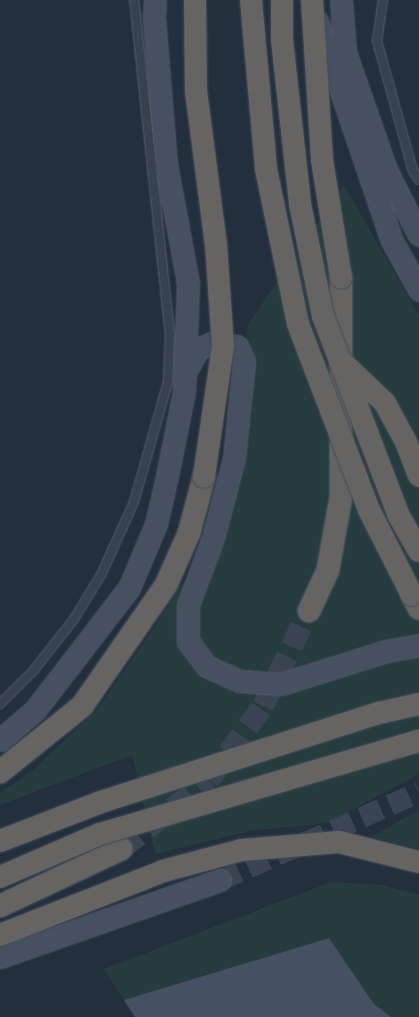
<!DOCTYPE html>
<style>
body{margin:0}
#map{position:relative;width:419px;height:1017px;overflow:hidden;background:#242f3e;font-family:Rubik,sans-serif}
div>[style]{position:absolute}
.green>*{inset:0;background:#263c3f}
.building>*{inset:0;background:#455162}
.secondary-tunnel>*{height:21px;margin-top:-10.5px;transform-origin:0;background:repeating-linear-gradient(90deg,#3a4453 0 21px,transparent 0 31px)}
.trunk-tunnel>*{height:22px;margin-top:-11px;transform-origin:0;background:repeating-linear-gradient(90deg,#3a4453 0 22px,transparent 0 33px)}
.roads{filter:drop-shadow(0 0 1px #565f6c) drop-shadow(0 0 1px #565f6c)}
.service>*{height:8px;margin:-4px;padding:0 4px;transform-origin:4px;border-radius:4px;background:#38414e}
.secondary>*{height:21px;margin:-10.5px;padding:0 10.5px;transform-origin:10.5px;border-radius:10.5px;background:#465061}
.trunk>*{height:22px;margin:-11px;padding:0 11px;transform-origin:11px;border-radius:11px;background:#656462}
.bridges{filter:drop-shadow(0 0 1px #434c59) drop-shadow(0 0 1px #434c59)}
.trunk-bridge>*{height:22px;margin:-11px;padding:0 11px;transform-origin:11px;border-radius:11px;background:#656462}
span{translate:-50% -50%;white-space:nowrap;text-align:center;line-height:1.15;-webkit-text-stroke:3px #1d2633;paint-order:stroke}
</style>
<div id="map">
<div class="green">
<div style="clip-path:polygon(344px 185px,419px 316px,419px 774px,327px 823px,250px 831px,155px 854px,132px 755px,0 805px,0 793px,33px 770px,95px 712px,149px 635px,182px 583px,204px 589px,230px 520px,248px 324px)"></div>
<div style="clip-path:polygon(419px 810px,419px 849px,371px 837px)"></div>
<div style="clip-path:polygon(331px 882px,384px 885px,419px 895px,419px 1017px,391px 1017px,374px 1004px,329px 938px,124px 1000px,104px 969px)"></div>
</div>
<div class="building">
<div style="clip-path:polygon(329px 938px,374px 1004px,391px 1017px,135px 1017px,124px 1000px)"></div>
</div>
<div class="secondary-tunnel">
<div style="left:220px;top:880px;width:218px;rotate:-23.9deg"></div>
</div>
<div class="trunk-tunnel">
<div style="left:121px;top:849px;width:112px;rotate:-38.1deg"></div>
<div style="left:209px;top:780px;width:92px;rotate:-53.9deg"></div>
<div style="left:263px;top:706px;width:106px;rotate:-64.2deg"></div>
</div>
<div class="roads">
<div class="service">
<div style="left:383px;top:0;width:41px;rotate:98.3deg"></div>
<div style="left:377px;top:41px;width:135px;rotate:74.5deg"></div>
<div style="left:413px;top:171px;width:11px;rotate:56deg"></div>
<div style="left:0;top:704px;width:48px;rotate:-45deg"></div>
<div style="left:34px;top:670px;width:65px;rotate:-51.9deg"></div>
<div style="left:74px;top:619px;width:52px;rotate:-58.5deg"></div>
<div style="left:101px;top:575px;width:80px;rotate:-65.7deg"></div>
<div style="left:134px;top:502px;width:125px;rotate:-74.2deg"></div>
<div style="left:168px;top:382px;width:47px;rotate:-87.6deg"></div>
<div style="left:170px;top:335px;width:337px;rotate:-96.1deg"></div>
</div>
<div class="secondary">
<div style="left:341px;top:0;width:52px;rotate:85.6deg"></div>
<div style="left:345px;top:52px;width:125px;rotate:70.8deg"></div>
<div style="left:386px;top:170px;width:73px;rotate:63.1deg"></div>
<div style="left:317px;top:21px;width:232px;rotate:71.2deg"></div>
<div style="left:392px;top:241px;width:56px;rotate:61.1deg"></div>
<div style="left:186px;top:371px;width:25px;rotate:-61deg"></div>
<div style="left:198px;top:349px;width:17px;rotate:-24deg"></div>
<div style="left:214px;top:342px;width:23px;rotate:10deg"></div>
<div style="left:237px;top:346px;width:17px;rotate:65deg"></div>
<div style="left:244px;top:361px;width:98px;rotate:95.9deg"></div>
<div style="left:234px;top:458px;width:83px;rotate:104.7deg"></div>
<div style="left:213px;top:538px;width:72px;rotate:110.5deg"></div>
<div style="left:188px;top:605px;width:36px;rotate:90deg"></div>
<div style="left:188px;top:641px;width:31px;rotate:54deg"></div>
<div style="left:206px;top:666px;width:36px;rotate:24deg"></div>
<div style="left:239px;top:681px;width:42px;rotate:4.1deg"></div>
<div style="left:281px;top:684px;width:110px;rotate:-17.4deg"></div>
<div style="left:386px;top:651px;width:34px;rotate:-10deg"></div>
<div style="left:0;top:740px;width:46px;rotate:-40.6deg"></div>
<div style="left:35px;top:710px;width:154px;rotate:-52.4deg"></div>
<div style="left:129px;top:588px;width:69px;rotate:-67.1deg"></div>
<div style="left:156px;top:524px;width:44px;rotate:-76.9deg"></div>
<div style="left:166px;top:481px;width:91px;rotate:-78.6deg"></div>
<div style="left:184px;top:392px;width:109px;rotate:-87.9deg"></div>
<div style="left:188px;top:283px;width:121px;rotate:-100.5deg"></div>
<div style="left:166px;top:164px;width:147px;rotate:-94.7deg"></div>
<div style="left:154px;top:17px;width:17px;rotate:-87deg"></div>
<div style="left:0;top:957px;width:233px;rotate:-19.3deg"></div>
</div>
<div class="trunk">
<div style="left:412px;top:595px;width:15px;rotate:62deg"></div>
<div style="left:309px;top:611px;width:45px;rotate:-65.1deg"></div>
<div style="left:328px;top:570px;width:74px;rotate:-79.9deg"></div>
<div style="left:341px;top:497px;width:220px;rotate:-90deg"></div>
<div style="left:0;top:772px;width:105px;rotate:-38.8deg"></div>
<div style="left:82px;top:706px;width:147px;rotate:-55.2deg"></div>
<div style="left:166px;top:585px;width:57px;rotate:-66.1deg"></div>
<div style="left:189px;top:533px;width:58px;rotate:-75deg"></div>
<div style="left:0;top:906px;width:134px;rotate:-25.2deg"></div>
</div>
</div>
<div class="bridges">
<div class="trunk-bridge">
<div style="left:195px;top:0;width:91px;rotate:89.4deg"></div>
<div style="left:196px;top:91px;width:154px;rotate:82.6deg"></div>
<div style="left:216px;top:244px;width:102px;rotate:86.1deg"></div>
<div style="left:223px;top:346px;width:132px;rotate:98.3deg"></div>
<div style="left:251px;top:0;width:170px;rotate:84.9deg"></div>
<div style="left:266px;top:169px;width:158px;rotate:78.3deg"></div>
<div style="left:298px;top:324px;width:199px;rotate:69.1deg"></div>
<div style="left:369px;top:510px;width:95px;rotate:63.2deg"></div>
<div style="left:282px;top:0;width:40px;rotate:90deg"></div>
<div style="left:282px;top:40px;width:165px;rotate:83.7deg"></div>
<div style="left:300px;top:204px;width:114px;rotate:78.4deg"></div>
<div style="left:323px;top:316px;width:214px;rotate:69.2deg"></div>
<div style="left:399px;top:516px;width:40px;rotate:60.3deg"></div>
<div style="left:312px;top:0;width:160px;rotate:86.4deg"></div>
<div style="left:322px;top:160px;width:119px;rotate:80.8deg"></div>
<div style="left:343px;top:363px;width:58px;rotate:43.6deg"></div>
<div style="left:385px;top:403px;width:44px;rotate:61.7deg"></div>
<div style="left:406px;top:442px;width:36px;rotate:69deg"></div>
<div style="left:0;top:841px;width:108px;rotate:-21.1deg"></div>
<div style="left:101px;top:802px;width:292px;rotate:-17.8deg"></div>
<div style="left:379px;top:713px;width:41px;rotate:-12.7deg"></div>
<div style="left:0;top:877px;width:109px;rotate:-23.3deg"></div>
<div style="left:100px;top:834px;width:332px;rotate:-16.3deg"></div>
<div style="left:0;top:935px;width:175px;rotate:-21.4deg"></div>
<div style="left:163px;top:871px;width:82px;rotate:-14.9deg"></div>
<div style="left:242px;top:850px;width:97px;rotate:-4.7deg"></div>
<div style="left:339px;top:842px;width:82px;rotate:14deg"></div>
</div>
</div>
</div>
